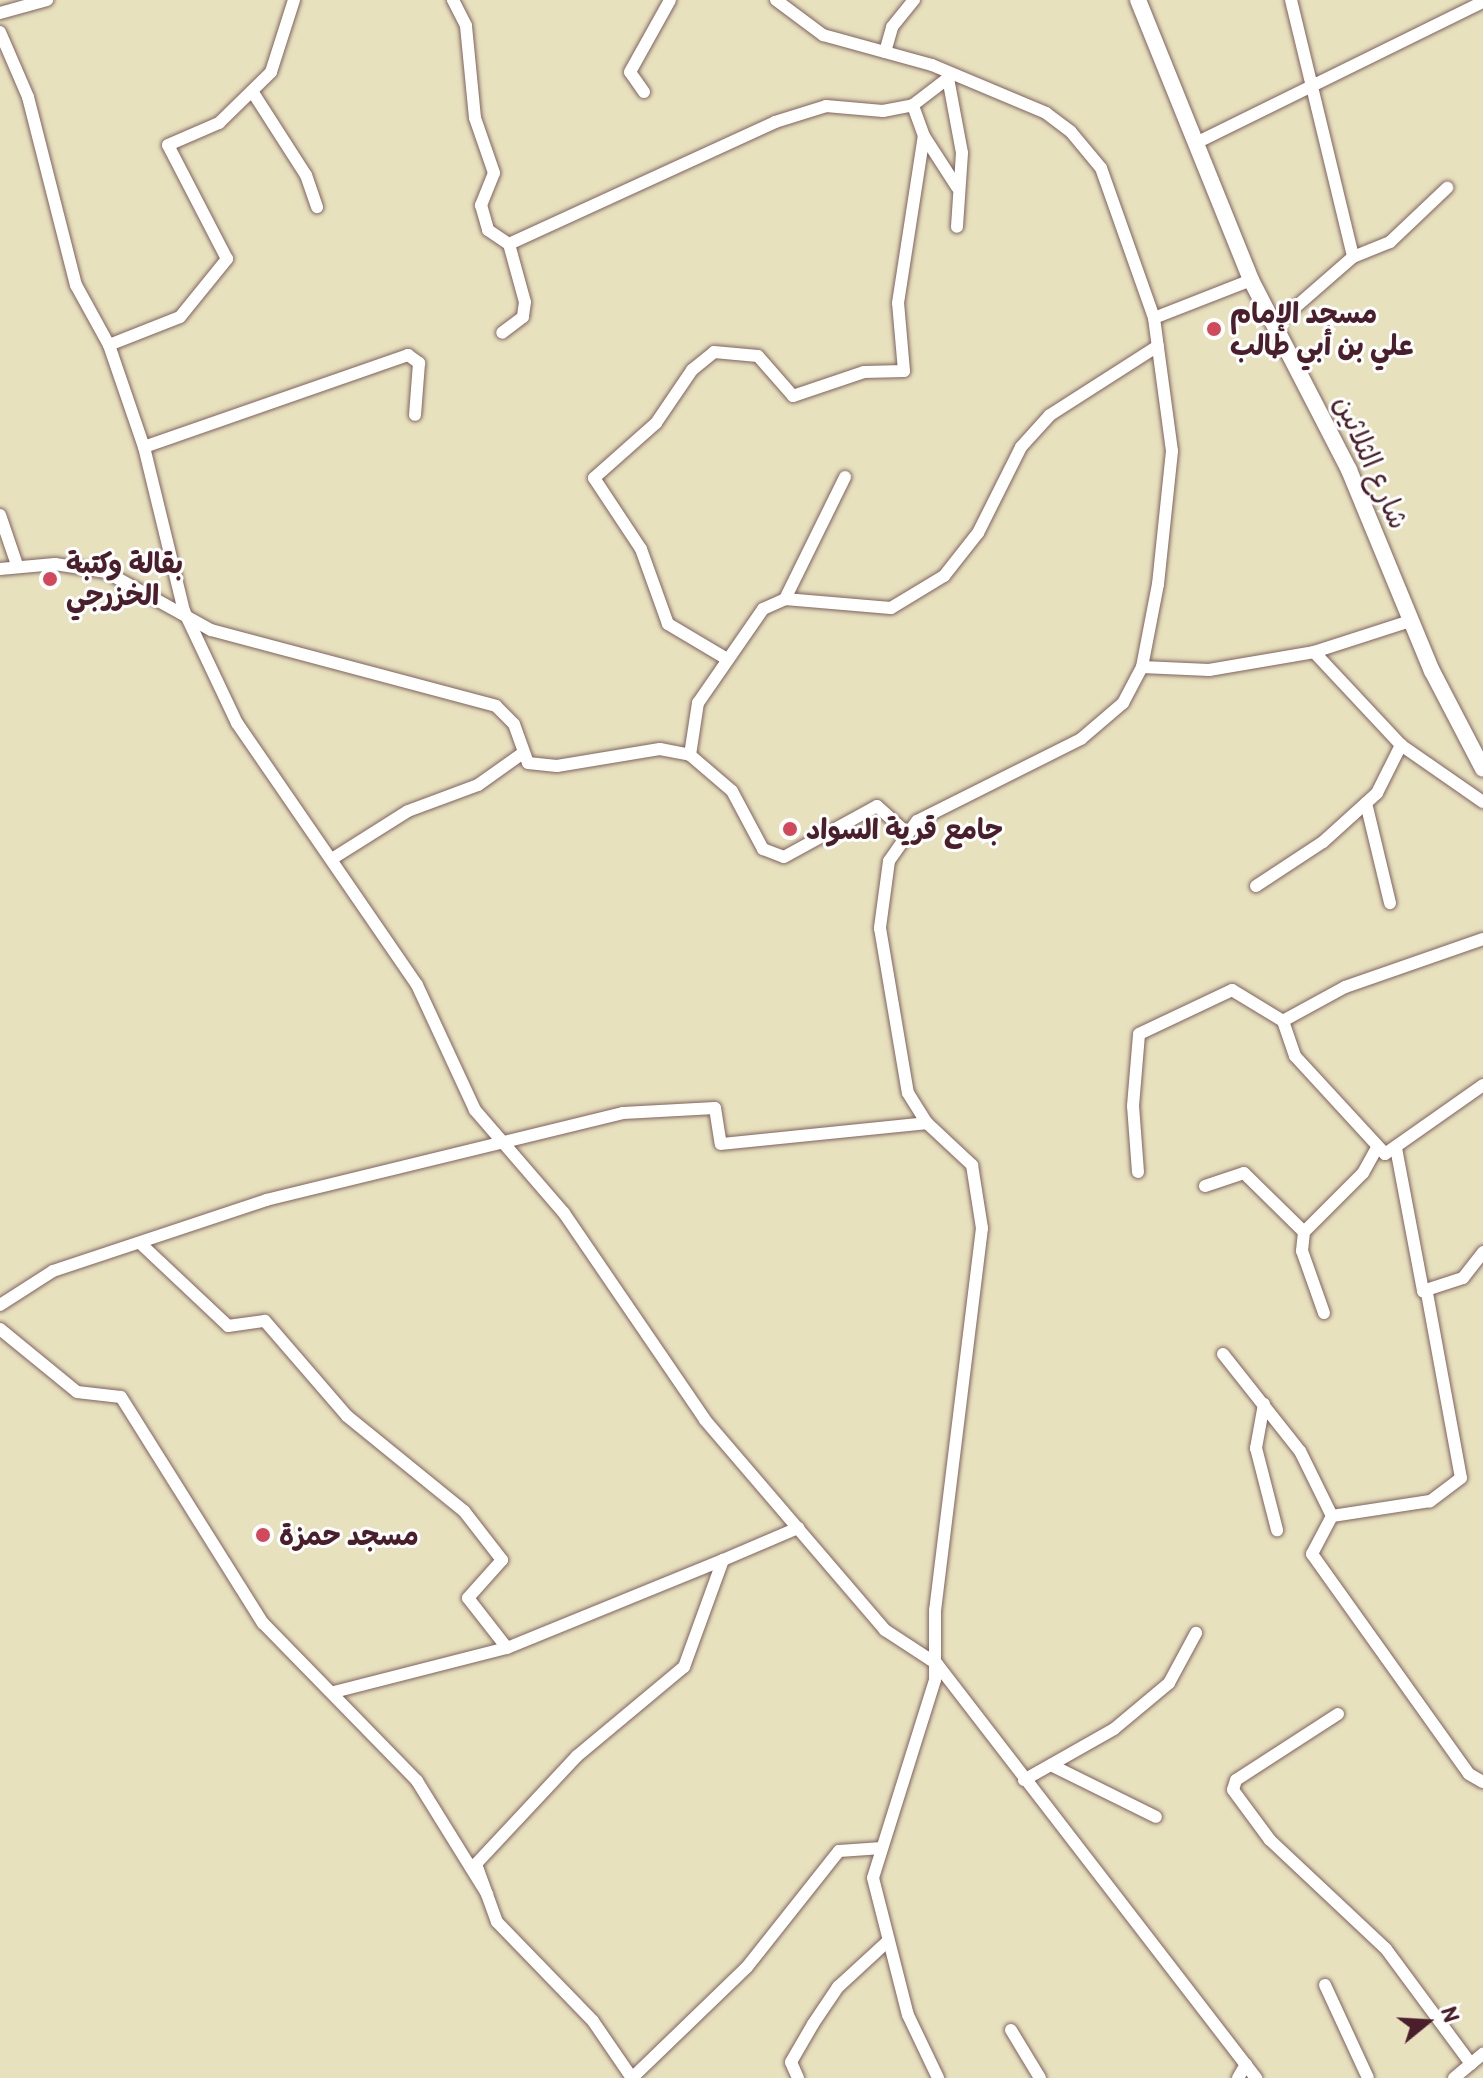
<!DOCTYPE html>
<meta charset="utf-8">
<style>
body{margin:0}
#map{position:relative;width:1483px;height:2078px;overflow:hidden;background:#e7e1be;font-family:Itim,"Playpen Sans Arabic",sans-serif}
div>[style]{position:absolute}
.roads{filter:drop-shadow(0 0 2px #81635e) drop-shadow(0 0 2px #81635e)}
.minor>*{height:12px;margin:-6px;padding:0 6px;transform-origin:6px;border-radius:6px;background:#fff}
.tertiary>*{height:16px;margin:-8px;padding:0 8px;transform-origin:8px;border-radius:8px;background:#fff}
.dots>*{width:22px;height:22px;translate:-50% -50%;box-sizing:border-box;border:4px solid #fff;border-radius:50%}
span{translate:-50% -50%;white-space:nowrap;text-align:center;line-height:1.15;-webkit-text-stroke:6px #fff;paint-order:stroke}
.poi-label{font-size:28px;color:#4a1f2b;font-weight:700}
.left{translate:0 -50%;text-align:left}
.street-label{font-size:28px;color:#4a1f2b}
.north{position:absolute;left:1387px;top:1982px;width:80px;height:80px;-webkit-text-stroke:6px #fff;paint-order:stroke;rotate:72deg;font-size:22px;font-weight:700;line-height:32px;text-align:center;color:#4a1f2b}
.north::after{content:'';display:block;margin:auto;width:28px;height:36px;background:#4a1f2b;clip-path:polygon(50% 0,100% 100%,50% 72%,0 100%)}
</style>
<div id="map">
<div class="roads">
<div class="minor">
<div style="left:453px;top:0;width:29px;rotate:63deg"></div>
<div style="left:466px;top:26px;width:92px;rotate:84.4deg"></div>
<div style="left:475px;top:118px;width:58px;rotate:70.9deg"></div>
<div style="left:494px;top:173px;width:35px;rotate:112deg"></div>
<div style="left:481px;top:205px;width:26px;rotate:74deg"></div>
<div style="left:488px;top:230px;width:25px;rotate:34deg"></div>
<div style="left:509px;top:244px;width:60px;rotate:74.6deg"></div>
<div style="left:525px;top:302px;width:15px;rotate:98deg"></div>
<div style="left:523px;top:317px;width:26px;rotate:143deg"></div>
<div style="left:776px;top:0;width:59px;rotate:36.7deg"></div>
<div style="left:823px;top:35px;width:113px;rotate:15.4deg"></div>
<div style="left:932px;top:65px;width:124px;rotate:22.8deg"></div>
<div style="left:1046px;top:113px;width:31px;rotate:37deg"></div>
<div style="left:1071px;top:132px;width:47px;rotate:50.2deg"></div>
<div style="left:1101px;top:168px;width:159px;rotate:70.5deg"></div>
<div style="left:1154px;top:318px;width:134px;rotate:82.3deg"></div>
<div style="left:1172px;top:451px;width:134px;rotate:96deg"></div>
<div style="left:1158px;top:584px;width:85px;rotate:100.9deg"></div>
<div style="left:1142px;top:667px;width:41px;rotate:117.8deg"></div>
<div style="left:1123px;top:703px;width:55px;rotate:139.4deg"></div>
<div style="left:1081px;top:739px;width:183px;rotate:153.4deg"></div>
<div style="left:917px;top:821px;width:49px;rotate:125deg"></div>
<div style="left:889px;top:861px;width:68px;rotate:97.7deg"></div>
<div style="left:880px;top:928px;width:167px;rotate:80.4deg"></div>
<div style="left:908px;top:1093px;width:36px;rotate:58deg"></div>
<div style="left:927px;top:1123px;width:62px;rotate:43deg"></div>
<div style="left:972px;top:1165px;width:64px;rotate:81deg"></div>
<div style="left:982px;top:1228px;width:385px;rotate:97deg"></div>
<div style="left:935px;top:1610px;width:70px;rotate:90deg"></div>
<div style="left:935px;top:1680px;width:207px;rotate:107.4deg"></div>
<div style="left:873px;top:1878px;width:141px;rotate:75.7deg"></div>
<div style="left:908px;top:2015px;width:70px;rotate:64.5deg"></div>
<div style="left:1291px;top:0;width:264px;rotate:76.4deg"></div>
<div style="left:0;top:13px;width:49px;rotate:-15.5deg"></div>
<div style="left:0;top:32px;width:71px;rotate:66.7deg"></div>
<div style="left:28px;top:97px;width:194px;rotate:75.7deg"></div>
<div style="left:76px;top:285px;width:68px;rotate:61.2deg"></div>
<div style="left:109px;top:345px;width:108px;rotate:71.1deg"></div>
<div style="left:144px;top:447px;width:169px;rotate:76.3deg"></div>
<div style="left:184px;top:611px;width:124px;rotate:64.7deg"></div>
<div style="left:237px;top:723px;width:318px;rotate:55.5deg"></div>
<div style="left:417px;top:985px;width:138px;rotate:65.1deg"></div>
<div style="left:475px;top:1110px;width:136px;rotate:49.2deg"></div>
<div style="left:564px;top:1213px;width:250px;rotate:55.7deg"></div>
<div style="left:705px;top:1420px;width:277px;rotate:49.4deg"></div>
<div style="left:885px;top:1630px;width:62px;rotate:33.2deg"></div>
<div style="left:937px;top:1664px;width:523px;rotate:52.38deg"></div>
<div style="left:885px;top:52px;width:26px;rotate:-74deg"></div>
<div style="left:892px;top:27px;width:35px;rotate:-51deg"></div>
<div style="left:948px;top:78px;width:76px;rotate:79.4deg"></div>
<div style="left:962px;top:153px;width:74px;rotate:93.9deg"></div>
<div style="left:252px;top:91px;width:100px;rotate:57.3deg"></div>
<div style="left:306px;top:175px;width:34px;rotate:71deg"></div>
<div style="left:644px;top:92px;width:24px;rotate:-125deg"></div>
<div style="left:630px;top:72px;width:82px;rotate:-60.9deg"></div>
<div style="left:924px;top:136px;width:33px;rotate:-110deg"></div>
<div style="left:913px;top:105px;width:44px;rotate:-37.6deg"></div>
<div style="left:1196px;top:143px;width:320px;rotate:-26.2deg"></div>
<div style="left:509px;top:244px;width:293px;rotate:-24.6deg"></div>
<div style="left:775px;top:122px;width:53px;rotate:-17.4deg"></div>
<div style="left:826px;top:106px;width:57px;rotate:5deg"></div>
<div style="left:883px;top:111px;width:31px;rotate:-11deg"></div>
<div style="left:1154px;top:318px;width:104px;rotate:-21.4deg"></div>
<div style="left:1275px;top:325px;width:103px;rotate:-41.1deg"></div>
<div style="left:1353px;top:257px;width:40px;rotate:-22deg"></div>
<div style="left:1390px;top:242px;width:79px;rotate:-43.5deg"></div>
<div style="left:109px;top:345px;width:76px;rotate:-21.5deg"></div>
<div style="left:180px;top:317px;width:75px;rotate:-51deg"></div>
<div style="left:227px;top:259px;width:128px;rotate:-117.4deg"></div>
<div style="left:168px;top:145px;width:56px;rotate:-23.3deg"></div>
<div style="left:219px;top:123px;width:73px;rotate:-44.4deg"></div>
<div style="left:271px;top:72px;width:76px;rotate:-72.3deg"></div>
<div style="left:144px;top:447px;width:280px;rotate:-19.2deg"></div>
<div style="left:408px;top:355px;width:14px;rotate:36deg"></div>
<div style="left:419px;top:363px;width:52px;rotate:94.4deg"></div>
<div style="left:0;top:515px;width:53px;rotate:71.2deg"></div>
<div style="left:0;top:569px;width:55px;rotate:-5.2deg"></div>
<div style="left:55px;top:564px;width:52px;rotate:8.9deg"></div>
<div style="left:106px;top:572px;width:120px;rotate:28.9deg"></div>
<div style="left:211px;top:630px;width:295px;rotate:14.9deg"></div>
<div style="left:496px;top:706px;width:25px;rotate:45deg"></div>
<div style="left:514px;top:724px;width:41px;rotate:70.3deg"></div>
<div style="left:528px;top:763px;width:29px;rotate:6deg"></div>
<div style="left:557px;top:766px;width:104px;rotate:-9.4deg"></div>
<div style="left:660px;top:749px;width:31px;rotate:11deg"></div>
<div style="left:690px;top:755px;width:55px;rotate:40.6deg"></div>
<div style="left:732px;top:791px;width:66px;rotate:61.9deg"></div>
<div style="left:763px;top:849px;width:22px;rotate:21deg"></div>
<div style="left:784px;top:857px;width:106px;rotate:-28.7deg"></div>
<div style="left:877px;top:806px;width:39px;rotate:42deg"></div>
<div style="left:785px;top:599px;width:136px;rotate:-63.8deg"></div>
<div style="left:1314px;top:652px;width:127px;rotate:46.9deg"></div>
<div style="left:1401px;top:745px;width:100px;rotate:34.8deg"></div>
<div style="left:727px;top:659px;width:69px;rotate:-149.3deg"></div>
<div style="left:668px;top:624px;width:80px;rotate:-109.8deg"></div>
<div style="left:641px;top:549px;width:85px;rotate:-123.5deg"></div>
<div style="left:594px;top:478px;width:83px;rotate:-41.6deg"></div>
<div style="left:656px;top:423px;width:64px;rotate:-55.8deg"></div>
<div style="left:692px;top:370px;width:28px;rotate:-39deg"></div>
<div style="left:714px;top:352px;width:44px;rotate:5.2deg"></div>
<div style="left:758px;top:356px;width:53px;rotate:48.8deg"></div>
<div style="left:793px;top:396px;width:75px;rotate:-18.7deg"></div>
<div style="left:864px;top:372px;width:40px;rotate:-1.4deg"></div>
<div style="left:904px;top:371px;width:68px;rotate:-95deg"></div>
<div style="left:898px;top:303px;width:169px;rotate:-81.2deg"></div>
<div style="left:924px;top:136px;width:61px;rotate:57.1deg"></div>
<div style="left:1142px;top:667px;width:67px;rotate:2.6deg"></div>
<div style="left:1209px;top:670px;width:107px;rotate:-9.7deg"></div>
<div style="left:1314px;top:652px;width:101px;rotate:-17.9deg"></div>
<div style="left:690px;top:755px;width:53px;rotate:-81.3deg"></div>
<div style="left:698px;top:703px;width:114px;rotate:-55.3deg"></div>
<div style="left:763px;top:609px;width:24px;rotate:-24deg"></div>
<div style="left:785px;top:599px;width:106px;rotate:4.9deg"></div>
<div style="left:891px;top:608px;width:62px;rotate:-31.1deg"></div>
<div style="left:944px;top:576px;width:55px;rotate:-51.7deg"></div>
<div style="left:978px;top:533px;width:96px;rotate:-63.4deg"></div>
<div style="left:1021px;top:447px;width:43px;rotate:-47.8deg"></div>
<div style="left:1050px;top:415px;width:128px;rotate:-32.6deg"></div>
<div style="left:1366px;top:803px;width:103px;rotate:76.5deg"></div>
<div style="left:335px;top:857px;width:86px;rotate:-32.2deg"></div>
<div style="left:408px;top:811px;width:75px;rotate:-20.4deg"></div>
<div style="left:478px;top:785px;width:55px;rotate:-35.4deg"></div>
<div style="left:1256px;top:886px;width:80px;rotate:-33.3deg"></div>
<div style="left:1323px;top:842px;width:73px;rotate:-42.2deg"></div>
<div style="left:1377px;top:793px;width:54px;rotate:-63.4deg"></div>
<div style="left:1483px;top:939px;width:146px;rotate:160.8deg"></div>
<div style="left:1345px;top:987px;width:71px;rotate:151.3deg"></div>
<div style="left:1283px;top:1021px;width:37px;rotate:71deg"></div>
<div style="left:1295px;top:1056px;width:133px;rotate:47.4deg"></div>
<div style="left:1385px;top:1154px;width:120px;rotate:-35.1deg"></div>
<div style="left:1396px;top:1148px;width:146px;rotate:79.3deg"></div>
<div style="left:1423px;top:1291px;width:42px;rotate:-18deg"></div>
<div style="left:1463px;top:1278px;width:33px;rotate:-52deg"></div>
<div style="left:1138px;top:1172px;width:66px;rotate:-94.3deg"></div>
<div style="left:1133px;top:1106px;width:72px;rotate:-85.2deg"></div>
<div style="left:1139px;top:1034px;width:103px;rotate:-25.3deg"></div>
<div style="left:1232px;top:990px;width:60px;rotate:31.3deg"></div>
<div style="left:1205px;top:1186px;width:41px;rotate:-18.4deg"></div>
<div style="left:1244px;top:1173px;width:84px;rotate:44.5deg"></div>
<div style="left:140px;top:1243px;width:121px;rotate:43.3deg"></div>
<div style="left:228px;top:1326px;width:37px;rotate:-8deg"></div>
<div style="left:265px;top:1321px;width:125px;rotate:49.2deg"></div>
<div style="left:347px;top:1416px;width:151px;rotate:39.1deg"></div>
<div style="left:464px;top:1511px;width:62px;rotate:52.2deg"></div>
<div style="left:502px;top:1560px;width:51px;rotate:131.8deg"></div>
<div style="left:468px;top:1598px;width:63px;rotate:52deg"></div>
<div style="left:507px;top:1648px;width:233px;rotate:-22.2deg"></div>
<div style="left:1427px;top:1293px;width:188px;rotate:79.6deg"></div>
<div style="left:1461px;top:1478px;width:39px;rotate:143deg"></div>
<div style="left:1430px;top:1501px;width:99px;rotate:171.3deg"></div>
<div style="left:1332px;top:1516px;width:43px;rotate:117.8deg"></div>
<div style="left:1312px;top:1554px;width:270px;rotate:54.5deg"></div>
<div style="left:1469px;top:1774px;width:16px;rotate:30deg"></div>
<div style="left:0;top:1305px;width:63px;rotate:-32.7deg"></div>
<div style="left:53px;top:1271px;width:225px;rotate:-18.4deg"></div>
<div style="left:266px;top:1200px;width:367px;rotate:-13.7deg"></div>
<div style="left:623px;top:1113px;width:92px;rotate:-3.1deg"></div>
<div style="left:715px;top:1108px;width:36px;rotate:81deg"></div>
<div style="left:721px;top:1144px;width:207px;rotate:-5.8deg"></div>
<div style="left:1324px;top:1313px;width:66px;rotate:-109.5deg"></div>
<div style="left:1302px;top:1251px;width:19px;rotate:-84deg"></div>
<div style="left:1304px;top:1232px;width:83px;rotate:-45deg"></div>
<div style="left:1363px;top:1173px;width:26px;rotate:-61deg"></div>
<div style="left:0;top:1329px;width:99px;rotate:39.3deg"></div>
<div style="left:77px;top:1392px;width:44px;rotate:6.5deg"></div>
<div style="left:121px;top:1397px;width:267px;rotate:57.9deg"></div>
<div style="left:263px;top:1623px;width:221px;rotate:45.7deg"></div>
<div style="left:417px;top:1781px;width:133px;rotate:58.2deg"></div>
<div style="left:1223px;top:1354px;width:124px;rotate:51.6deg"></div>
<div style="left:1300px;top:1451px;width:72px;rotate:63.8deg"></div>
<div style="left:1264px;top:1404px;width:45px;rotate:100.3deg"></div>
<div style="left:1256px;top:1448px;width:85px;rotate:75.6deg"></div>
<div style="left:334px;top:1692px;width:179px;rotate:-14.3deg"></div>
<div style="left:1338px;top:1714px;width:121px;rotate:147.1deg"></div>
<div style="left:1236px;top:1780px;width:10px;rotate:107deg"></div>
<div style="left:1233px;top:1790px;width:62px;rotate:53.5deg"></div>
<div style="left:1270px;top:1840px;width:159px;rotate:43.2deg"></div>
<div style="left:1386px;top:1949px;width:143px;rotate:53.5deg"></div>
<div style="left:1051px;top:1765px;width:117px;rotate:26.3deg"></div>
<div style="left:1024px;top:1780px;width:103px;rotate:-29.5deg"></div>
<div style="left:1114px;top:1729px;width:72px;rotate:-39.9deg"></div>
<div style="left:1169px;top:1683px;width:57px;rotate:-61.6deg"></div>
<div style="left:1325px;top:1985px;width:102px;rotate:65.2deg"></div>
<div style="left:1011px;top:2030px;width:56px;rotate:58.9deg"></div>
<div style="left:632px;top:2078px;width:69px;rotate:-124.4deg"></div>
<div style="left:593px;top:2021px;width:138px;rotate:-134.1deg"></div>
<div style="left:497px;top:1922px;width:62px;rotate:-109.9deg"></div>
<div style="left:476px;top:1864px;width:148px;rotate:-46.9deg"></div>
<div style="left:577px;top:1756px;width:139px;rotate:-39.8deg"></div>
<div style="left:684px;top:1667px;width:114px;rotate:-70deg"></div>
<div style="left:723px;top:1560px;width:82px;rotate:-23.1deg"></div>
<div style="left:632px;top:2078px;width:160px;rotate:-44deg"></div>
<div style="left:747px;top:1967px;width:148px;rotate:-51.6deg"></div>
<div style="left:839px;top:1851px;width:43px;rotate:-4deg"></div>
<div style="left:798px;top:2078px;width:17px;rotate:-114deg"></div>
<div style="left:791px;top:2062px;width:44px;rotate:-59.9deg"></div>
<div style="left:813px;top:2024px;width:45px;rotate:-56deg"></div>
<div style="left:838px;top:1987px;width:67px;rotate:-42.6deg"></div>
<div style="left:1238px;top:2078px;width:16px;rotate:-60deg"></div>
<div style="left:1454px;top:2078px;width:38px;rotate:-40deg"></div>
</div>
<div class="tertiary">
<div style="left:1138px;top:0;width:302px;rotate:68deg"></div>
<div style="left:1251px;top:280px;width:214px;rotate:62.7deg"></div>
<div style="left:1349px;top:470px;width:217px;rotate:67.6deg"></div>
<div style="left:1432px;top:671px;width:110px;rotate:62.5deg"></div>
</div>
</div>
<div class="dots">
<div style="left:1214px;top:329px;background:#d1495b"></div>
<div style="left:50px;top:579px;background:#d1495b"></div>
<div style="left:790px;top:829px;background:#d1495b"></div>
<div style="left:263px;top:1535px;background:#d1495b"></div>
</div>
<div class="poi-label">
<span class="left" style="left:1230px;top:329px">مسجد الإمام<br>علي بن أبي طالب</span>
<span class="left" style="left:66px;top:579px">بقالة وكتبة<br>الخزرجي</span>
<span class="left" style="left:806px;top:829px">جامع قرية السواد</span>
<span class="left" style="left:279px;top:1535px">مسجد حمزة</span>
</div>
<div class="street-label">
<span style="left:1372px;top:462px;rotate:66deg">شارع الثلاثين</span>
</div>
<div class="north">N</div>
</div>
